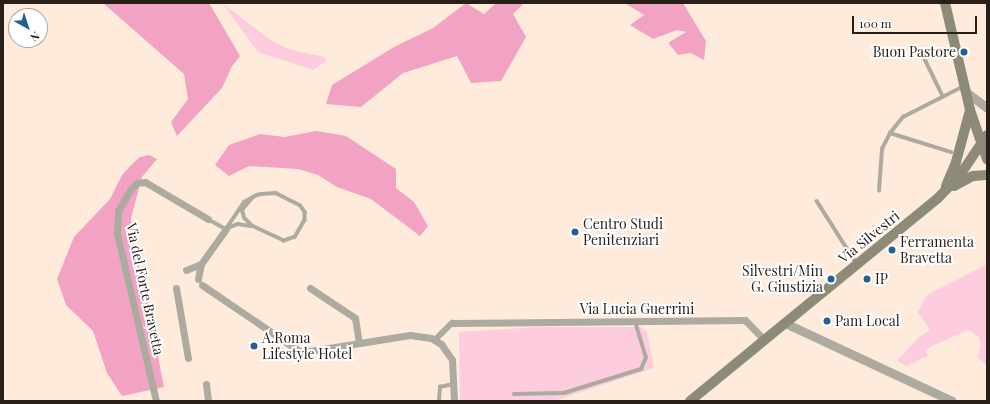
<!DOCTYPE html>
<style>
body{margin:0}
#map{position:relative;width:990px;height:404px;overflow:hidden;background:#feebdb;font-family:"Playfair Display",serif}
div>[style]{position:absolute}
.green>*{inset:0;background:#fdcddf}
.forest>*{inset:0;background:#f2a3c3}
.service>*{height:3.5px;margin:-1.75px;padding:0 1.75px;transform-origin:1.75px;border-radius:1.75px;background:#adab9f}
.pedestrian>*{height:5.5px;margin:-2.75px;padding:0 2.75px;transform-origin:2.75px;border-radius:2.75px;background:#adab9f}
.minor>*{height:7px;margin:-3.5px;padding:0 3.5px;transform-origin:3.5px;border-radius:3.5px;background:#adab9f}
.tertiary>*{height:9px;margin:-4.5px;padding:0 4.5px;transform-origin:4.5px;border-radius:4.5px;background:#adab9f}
.secondary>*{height:10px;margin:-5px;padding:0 5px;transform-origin:5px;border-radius:5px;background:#8d8a78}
.dots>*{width:11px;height:11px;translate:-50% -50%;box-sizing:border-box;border:2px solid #fff;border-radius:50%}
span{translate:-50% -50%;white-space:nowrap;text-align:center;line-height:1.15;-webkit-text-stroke:4px #fff;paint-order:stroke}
.poi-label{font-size:14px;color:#281f18}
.right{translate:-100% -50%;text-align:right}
.left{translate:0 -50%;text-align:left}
.street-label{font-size:14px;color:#281f18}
.frame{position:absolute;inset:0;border:4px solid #281f18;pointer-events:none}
.north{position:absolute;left:8px;top:8px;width:40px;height:40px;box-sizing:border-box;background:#fff;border:1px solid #a9a5a3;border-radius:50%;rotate:141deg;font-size:11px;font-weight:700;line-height:16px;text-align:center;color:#281f18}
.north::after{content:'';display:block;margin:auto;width:14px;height:18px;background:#215f95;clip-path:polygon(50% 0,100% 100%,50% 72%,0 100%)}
.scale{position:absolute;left:852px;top:16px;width:125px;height:18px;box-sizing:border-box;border:2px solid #281f18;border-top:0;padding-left:5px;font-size:12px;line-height:14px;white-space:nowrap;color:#281f18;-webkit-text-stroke:3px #fff;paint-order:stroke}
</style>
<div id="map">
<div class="green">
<div style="clip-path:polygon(222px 3px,272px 41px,291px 50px,325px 57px,326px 61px,313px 70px,258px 52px)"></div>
<div style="clip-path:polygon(987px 264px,987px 366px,977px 357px,981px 346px,979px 337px,968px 330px,930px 347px,926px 351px,928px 356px,907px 366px,897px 361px,919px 337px,930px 330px,918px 312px,927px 295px)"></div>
<div style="clip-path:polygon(536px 327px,641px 327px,647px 332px,654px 368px,554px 401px,460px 401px,459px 332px)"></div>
</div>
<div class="forest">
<div style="clip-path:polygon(103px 3px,209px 3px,240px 56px,232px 66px,222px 88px,177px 136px,171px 122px,188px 99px,184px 74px)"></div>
<div style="clip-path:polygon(466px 3px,484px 14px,496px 3px,524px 3px,513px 14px,526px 37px,501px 81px,471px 83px,457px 56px,403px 73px,361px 107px,326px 104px,332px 85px,394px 47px,433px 28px)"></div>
<div style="clip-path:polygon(625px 3px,683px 3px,706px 41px,704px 60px,691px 53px,678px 55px,668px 43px,686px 32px,677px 30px,653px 39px,630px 25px,644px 15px)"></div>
<div style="clip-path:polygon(316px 131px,346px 136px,396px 169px,396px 188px,414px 202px,428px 226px,420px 236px,371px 199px,337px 187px,318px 175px,298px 169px,249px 166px,229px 176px,215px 165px,229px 145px,260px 134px,285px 137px)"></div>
<div style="clip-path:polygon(149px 155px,157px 159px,142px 177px,131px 218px,131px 235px,143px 281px,164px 387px,122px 396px,107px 373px,93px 331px,66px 305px,57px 279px,74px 237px,110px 199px,122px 175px,132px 164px,140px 157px)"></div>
</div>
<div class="service">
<div style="left:920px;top:49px;width:52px;rotate:63.9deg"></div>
<div style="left:890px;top:133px;width:64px;rotate:17.3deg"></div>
<div style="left:879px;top:191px;width:42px;rotate:-85.9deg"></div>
<div style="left:882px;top:149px;width:18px;rotate:-63deg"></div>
<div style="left:890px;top:133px;width:21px;rotate:-51deg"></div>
<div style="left:903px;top:117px;width:68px;rotate:-26.9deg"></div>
<div style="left:817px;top:201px;width:75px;rotate:57.6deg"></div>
<div style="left:208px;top:219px;width:21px;rotate:29deg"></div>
<div style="left:226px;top:229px;width:32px;rotate:-56deg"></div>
<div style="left:244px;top:202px;width:15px;rotate:-28deg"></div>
<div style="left:257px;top:195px;width:4px;rotate:-14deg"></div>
<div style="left:261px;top:194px;width:15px;rotate:-4deg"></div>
<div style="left:276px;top:193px;width:27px;rotate:27deg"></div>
<div style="left:300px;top:205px;width:9px;rotate:54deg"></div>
<div style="left:305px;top:212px;width:8px;rotate:90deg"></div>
<div style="left:305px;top:220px;width:20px;rotate:120deg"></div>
<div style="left:295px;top:237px;width:12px;rotate:160deg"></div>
<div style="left:284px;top:241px;width:35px;rotate:-155deg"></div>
<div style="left:252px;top:226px;width:11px;rotate:-135deg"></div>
<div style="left:244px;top:218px;width:8px;rotate:-104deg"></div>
<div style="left:242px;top:210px;width:17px;rotate:-50deg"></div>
<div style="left:226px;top:229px;width:13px;rotate:-23deg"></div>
<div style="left:238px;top:224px;width:13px;rotate:9deg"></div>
<div style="left:514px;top:394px;width:50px;rotate:-1.1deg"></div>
<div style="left:564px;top:393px;width:81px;rotate:-17.3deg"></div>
<div style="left:641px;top:369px;width:12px;rotate:-66deg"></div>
<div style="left:646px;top:358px;width:37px;rotate:-107deg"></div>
<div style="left:439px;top:401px;width:14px;rotate:-86deg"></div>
<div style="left:440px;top:387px;width:13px;rotate:-13deg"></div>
</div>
<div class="pedestrian">
<div style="left:435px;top:340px;width:24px;rotate:-45deg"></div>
</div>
<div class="minor">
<div style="left:186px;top:270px;width:16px;rotate:-22deg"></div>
<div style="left:198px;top:279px;width:15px;rotate:-79deg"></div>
<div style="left:201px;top:264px;width:43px;rotate:-54.5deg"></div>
<div style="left:202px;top:285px;width:117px;rotate:34.2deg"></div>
<div style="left:299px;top:351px;width:11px"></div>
<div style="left:310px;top:351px;width:101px;rotate:-9.1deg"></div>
<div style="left:410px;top:335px;width:21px;rotate:8deg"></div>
<div style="left:431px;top:338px;width:12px;rotate:31deg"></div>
<div style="left:441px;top:344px;width:19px;rotate:55deg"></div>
<div style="left:452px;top:360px;width:41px;rotate:87.2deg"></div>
<div style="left:176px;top:288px;width:71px;rotate:80.3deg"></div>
<div style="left:310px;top:288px;width:54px;rotate:33.7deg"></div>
<div style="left:355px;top:318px;width:25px;rotate:81deg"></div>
<div style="left:452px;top:323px;width:293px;rotate:-0.6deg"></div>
<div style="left:745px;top:320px;width:28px;rotate:46deg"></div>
<div style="left:206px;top:384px;width:17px;rotate:83deg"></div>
<div style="left:156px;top:401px;width:172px;rotate:-103.1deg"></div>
<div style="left:117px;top:233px;width:22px;rotate:-87deg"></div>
<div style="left:118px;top:211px;width:24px;rotate:-60deg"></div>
<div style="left:130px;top:190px;width:10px;rotate:-45deg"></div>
<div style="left:137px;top:183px;width:8px;rotate:-7deg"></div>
<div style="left:145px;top:182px;width:73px;rotate:30.4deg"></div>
</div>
<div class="tertiary">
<div style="left:966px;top:92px;width:26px;rotate:37deg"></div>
<div style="left:785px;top:323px;width:184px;rotate:25deg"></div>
</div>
<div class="secondary">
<div style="left:945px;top:3px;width:110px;rotate:76.8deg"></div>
<div style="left:970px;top:110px;width:52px;rotate:70.9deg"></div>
<div style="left:946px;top:186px;width:26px;rotate:-67deg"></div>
<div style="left:956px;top:162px;width:54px;rotate:-74.9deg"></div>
<div style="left:954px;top:186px;width:21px;rotate:-28deg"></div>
<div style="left:973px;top:176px;width:14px;rotate:-4deg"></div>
<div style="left:690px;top:401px;width:320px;rotate:-39.3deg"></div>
<div style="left:938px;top:198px;width:32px;rotate:-46deg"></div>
<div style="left:960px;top:175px;width:48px;rotate:-56deg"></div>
</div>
<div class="dots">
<div style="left:964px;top:52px;background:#215f95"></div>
<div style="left:575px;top:232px;background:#215f95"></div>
<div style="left:892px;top:250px;background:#215f95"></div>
<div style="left:831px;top:279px;background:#215f95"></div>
<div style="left:867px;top:279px;background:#215f95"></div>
<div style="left:827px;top:321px;background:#215f95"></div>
<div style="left:254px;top:346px;background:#215f95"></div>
</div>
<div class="poi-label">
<span class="right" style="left:956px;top:52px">Buon Pastore</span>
<span class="left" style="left:583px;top:232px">Centro Studi<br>Penitenziari</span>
<span class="left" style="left:900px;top:250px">Ferramenta<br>Bravetta</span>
<span class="right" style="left:823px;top:279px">Silvestri/Min<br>G. Giustizia</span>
<span class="left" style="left:875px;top:279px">IP</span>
<span class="left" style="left:835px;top:321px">Pam Local</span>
<span class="left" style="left:262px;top:346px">A.Roma<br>Lifestyle Hotel</span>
</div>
<div class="street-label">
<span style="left:869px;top:237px;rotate:-39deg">Via Silvestri</span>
<span style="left:145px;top:289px;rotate:78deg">Via del Forte Bravetta</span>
<span style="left:637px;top:309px">Via Lucia Guerrini</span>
</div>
<div class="frame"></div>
<div class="north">N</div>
<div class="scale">100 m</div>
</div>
